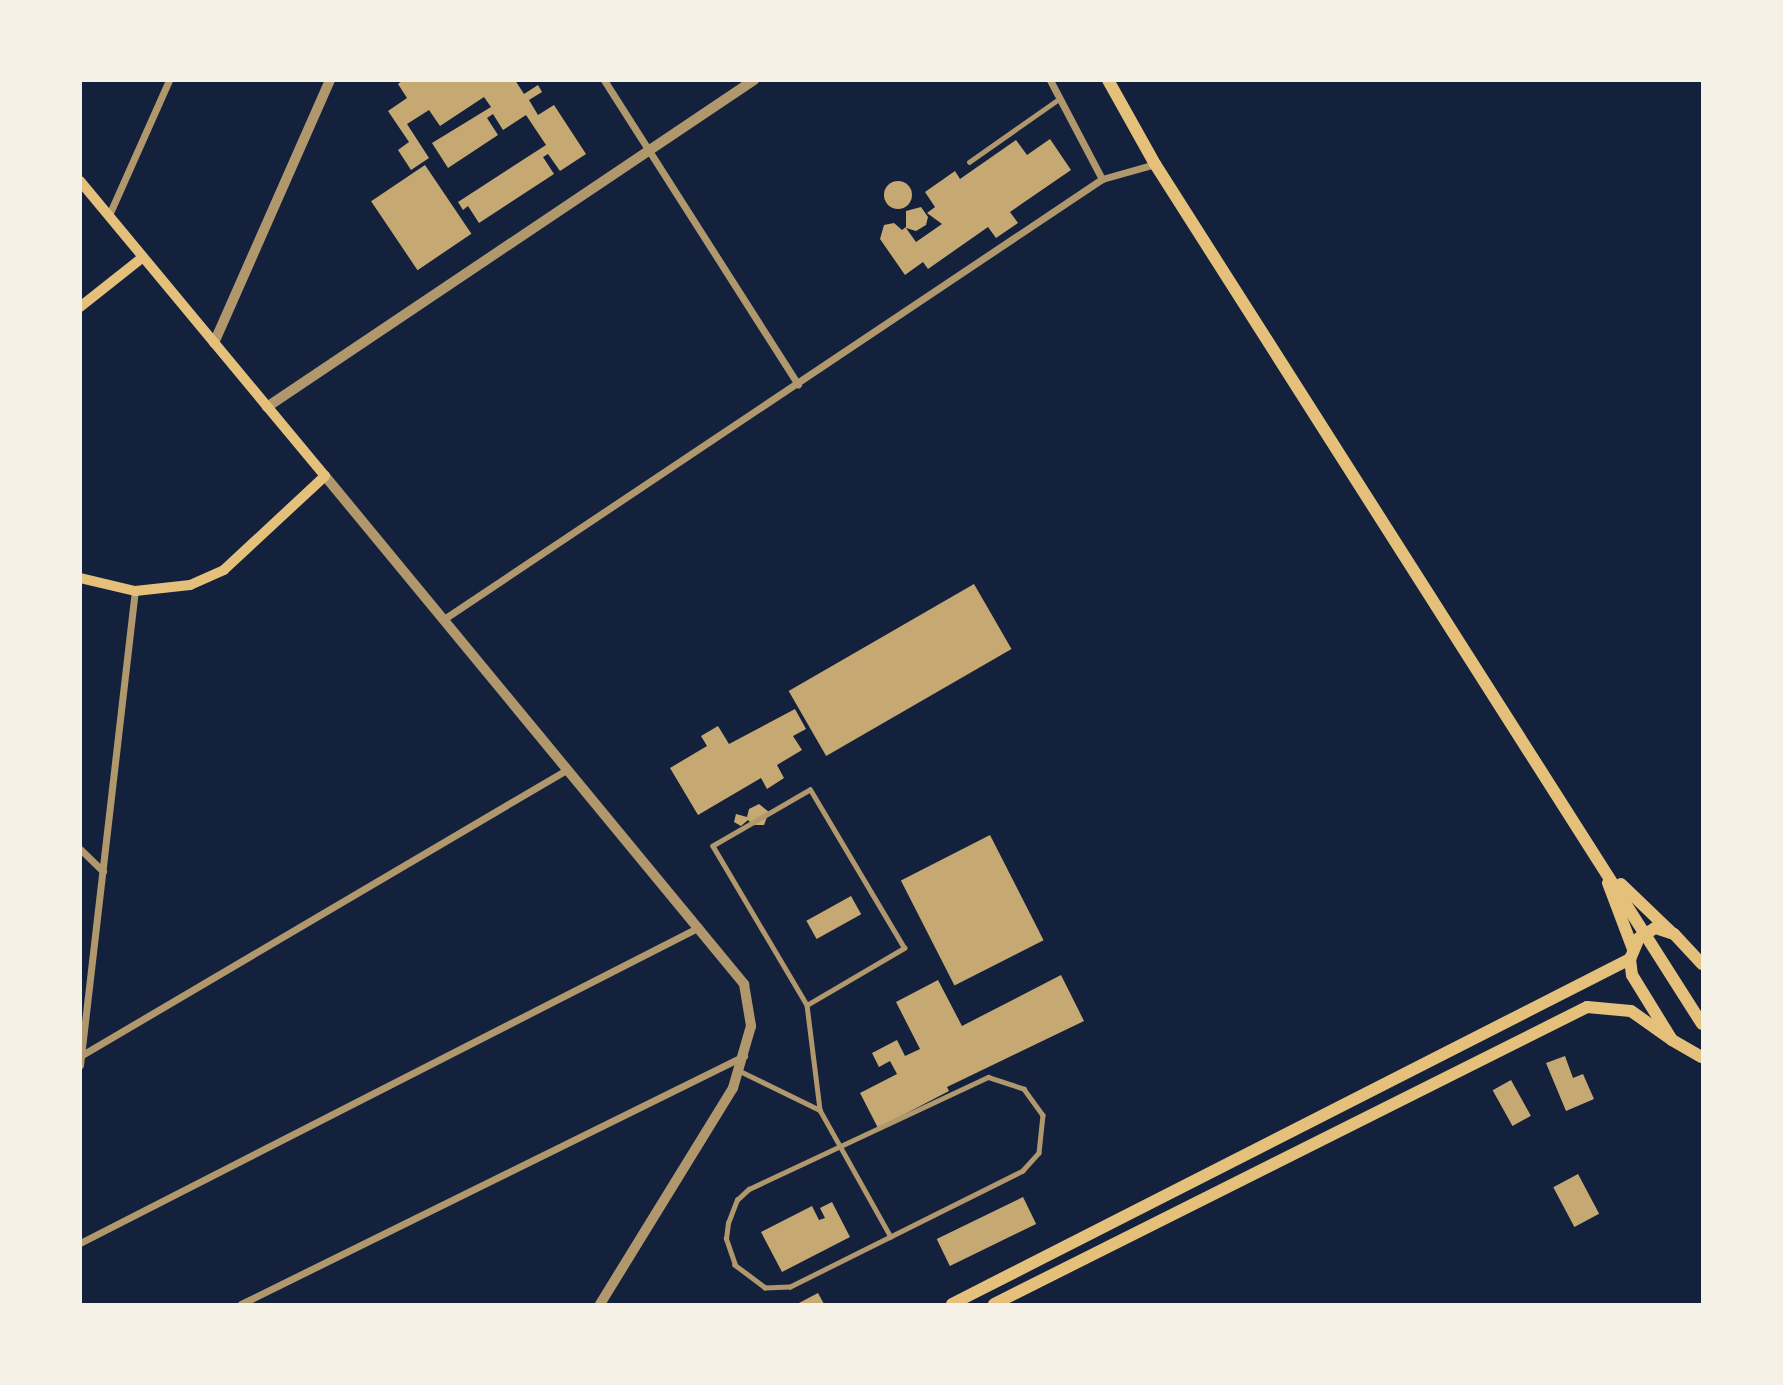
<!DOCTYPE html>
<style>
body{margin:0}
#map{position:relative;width:1783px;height:1385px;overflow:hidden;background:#14213d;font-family:Montserrat,sans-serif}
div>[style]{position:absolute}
.building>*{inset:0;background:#c6a872;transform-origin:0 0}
.round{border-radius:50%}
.service>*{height:4.5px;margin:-2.25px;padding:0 2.25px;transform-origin:2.25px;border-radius:2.25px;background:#b1986c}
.minor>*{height:7px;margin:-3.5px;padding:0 3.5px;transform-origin:3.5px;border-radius:3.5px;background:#b1986c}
.tertiary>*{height:10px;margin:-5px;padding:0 5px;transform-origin:5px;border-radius:5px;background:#b1986c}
.secondary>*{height:10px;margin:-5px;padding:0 5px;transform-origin:5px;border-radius:5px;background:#e5c07b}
.primary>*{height:12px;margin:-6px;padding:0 6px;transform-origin:6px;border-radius:6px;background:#e5c07b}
span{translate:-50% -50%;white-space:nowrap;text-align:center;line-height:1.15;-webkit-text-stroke:7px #f6f1e7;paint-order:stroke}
.frame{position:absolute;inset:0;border:82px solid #f6f1e7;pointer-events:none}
</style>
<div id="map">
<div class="building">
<div style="clip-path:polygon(403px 80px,515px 80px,524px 94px,538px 85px,542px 92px,529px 100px,538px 115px,554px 105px,586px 154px,560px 171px,548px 154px,543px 157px,554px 174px,479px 223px,468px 206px,463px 210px,458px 202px,546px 145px,526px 115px,503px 130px,493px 114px,487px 118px,498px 135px,448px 168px,432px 143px,491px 107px,484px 97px,440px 126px,429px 110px,407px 124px,429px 158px,411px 170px,398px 150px,409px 142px,388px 111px,407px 98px,398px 84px)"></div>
<div style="clip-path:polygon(1050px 139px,1071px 170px,1010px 212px,1018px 223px,996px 238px,988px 227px,928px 269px,923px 262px,905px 275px,880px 239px,884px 225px,894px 223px,902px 230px,906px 227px,906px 211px,921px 207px,928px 217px,926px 225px,916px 231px,906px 228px,916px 242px,942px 224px,927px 213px,935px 207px,925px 192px,955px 171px,960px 179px,1016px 140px,1027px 155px)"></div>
<div style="left:425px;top:165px;width:83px;height:65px;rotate:56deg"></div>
<div class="round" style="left:884px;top:181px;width:28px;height:28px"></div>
<div style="left:974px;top:584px;width:75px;height:214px;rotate:60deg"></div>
<div style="clip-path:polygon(795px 709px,806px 729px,793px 736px,802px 750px,777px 765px,784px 778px,767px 789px,761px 778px,698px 815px,670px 768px,707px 746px,701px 736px,718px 726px,729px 744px)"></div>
<div style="clip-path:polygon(759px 804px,769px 812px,764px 825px,753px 825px,748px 820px,741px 826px,734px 822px,736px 814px,747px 817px,749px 809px)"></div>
<div style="left:990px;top:835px;width:118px;height:100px;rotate:63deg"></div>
<div style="left:851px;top:896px;width:21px;height:51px;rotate:61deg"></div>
<div style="clip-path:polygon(1061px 975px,1084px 1021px,947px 1087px,949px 1091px,878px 1128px,860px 1093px,897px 1074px,890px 1061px,879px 1067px,872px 1053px,897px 1040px,905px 1056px,920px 1049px,896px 1002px,938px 980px,962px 1026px)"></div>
<div style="clip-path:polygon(1565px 1056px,1573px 1078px,1583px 1074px,1594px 1099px,1566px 1111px,1546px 1063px)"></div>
<div style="left:1511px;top:1080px;width:41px;height:21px;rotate:61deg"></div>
<div style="left:1578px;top:1174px;width:45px;height:28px;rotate:62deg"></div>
<div style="left:1023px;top:1197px;width:30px;height:96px;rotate:64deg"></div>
<div style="clip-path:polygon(832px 1202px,850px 1237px,782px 1272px,761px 1232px,812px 1206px,819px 1220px,825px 1218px,820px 1208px)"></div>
<div style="clip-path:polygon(818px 1293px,824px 1304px,797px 1304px)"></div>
</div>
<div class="service">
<div style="left:969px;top:162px;width:110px;rotate:-35deg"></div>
<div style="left:807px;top:1005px;width:113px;rotate:-30.4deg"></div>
<div style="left:904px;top:948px;width:184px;rotate:-120.7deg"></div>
<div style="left:810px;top:790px;width:112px;rotate:150deg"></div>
<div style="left:713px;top:846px;width:185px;rotate:59.4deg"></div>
<div style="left:807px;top:1005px;width:106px;rotate:82.9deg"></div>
<div style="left:820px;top:1110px;width:145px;rotate:60.8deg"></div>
<div style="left:740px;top:1071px;width:89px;rotate:26deg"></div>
<div style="left:988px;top:1077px;width:38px;rotate:18deg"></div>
<div style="left:1024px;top:1089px;width:32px;rotate:54deg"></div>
<div style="left:1043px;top:1115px;width:38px;rotate:96deg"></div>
<div style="left:1039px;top:1153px;width:24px;rotate:132deg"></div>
<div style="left:1023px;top:1171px;width:260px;rotate:153.5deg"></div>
<div style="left:790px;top:1287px;width:25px;rotate:178deg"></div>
<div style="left:765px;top:1288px;width:38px;rotate:-143deg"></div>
<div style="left:735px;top:1265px;width:28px;rotate:-109deg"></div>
<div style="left:726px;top:1239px;width:16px;rotate:-83deg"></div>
<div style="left:728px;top:1223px;width:25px;rotate:-69deg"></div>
<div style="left:737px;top:1200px;width:16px;rotate:-43deg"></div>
<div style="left:749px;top:1189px;width:264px;rotate:-25.1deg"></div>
</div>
<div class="minor">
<div style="left:604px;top:80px;width:361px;rotate:57.5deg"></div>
<div style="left:1050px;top:80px;width:112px;rotate:62.3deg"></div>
<div style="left:109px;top:215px;width:148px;rotate:-66deg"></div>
<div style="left:444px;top:619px;width:792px;rotate:-33.77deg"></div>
<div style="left:1102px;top:179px;width:55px;rotate:-15.8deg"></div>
<div style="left:80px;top:849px;width:32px;rotate:44deg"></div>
<div style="left:82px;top:1055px;width:564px;rotate:-30.48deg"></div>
<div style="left:80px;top:1065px;width:477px;rotate:-83.4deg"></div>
<div style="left:80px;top:1243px;width:695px;rotate:-27.04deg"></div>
<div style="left:241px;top:1304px;width:561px;rotate:-26.25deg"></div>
</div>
<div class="tertiary">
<div style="left:214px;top:343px;width:287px;rotate:-66.2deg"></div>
<div style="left:267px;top:407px;width:587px;rotate:-33.88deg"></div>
<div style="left:325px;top:476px;width:659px;rotate:50.48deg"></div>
<div style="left:744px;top:984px;width:43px;rotate:80.5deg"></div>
<div style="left:751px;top:1026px;width:65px;rotate:106.2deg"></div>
<div style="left:733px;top:1088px;width:254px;rotate:121.6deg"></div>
</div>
<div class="secondary">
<div style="left:80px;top:181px;width:383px;rotate:50.3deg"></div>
<div style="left:325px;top:476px;width:138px;rotate:137.1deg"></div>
<div style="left:224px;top:570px;width:37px;rotate:156deg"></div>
<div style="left:190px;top:585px;width:55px;rotate:173.8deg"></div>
<div style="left:135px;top:591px;width:57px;rotate:-166.7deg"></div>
<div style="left:80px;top:307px;width:80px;rotate:-38.4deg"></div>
</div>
<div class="primary">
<div style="left:1108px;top:80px;width:96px;rotate:60.8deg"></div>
<div style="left:1155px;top:164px;width:1019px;rotate:57.54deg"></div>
<div style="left:1608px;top:883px;width:71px;rotate:69.3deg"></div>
<div style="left:1621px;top:884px;width:69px;rotate:43.8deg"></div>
<div style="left:1702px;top:964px;width:41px;rotate:-133deg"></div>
<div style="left:1674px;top:934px;width:20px;rotate:-162deg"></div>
<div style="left:1655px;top:928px;width:19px;rotate:148deg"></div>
<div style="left:1639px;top:938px;width:23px;rotate:113deg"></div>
<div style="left:1630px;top:959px;width:16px;rotate:83deg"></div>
<div style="left:1632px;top:975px;width:76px;rotate:58.4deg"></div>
<div style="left:1672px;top:1040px;width:34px;rotate:30deg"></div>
<div style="left:952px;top:1304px;width:761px;rotate:-26.97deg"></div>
<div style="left:994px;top:1304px;width:663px;rotate:-26.6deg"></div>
<div style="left:1587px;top:1007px;width:44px;rotate:5.2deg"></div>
<div style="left:1631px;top:1011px;width:50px;rotate:35.3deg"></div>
</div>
<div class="frame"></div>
</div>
